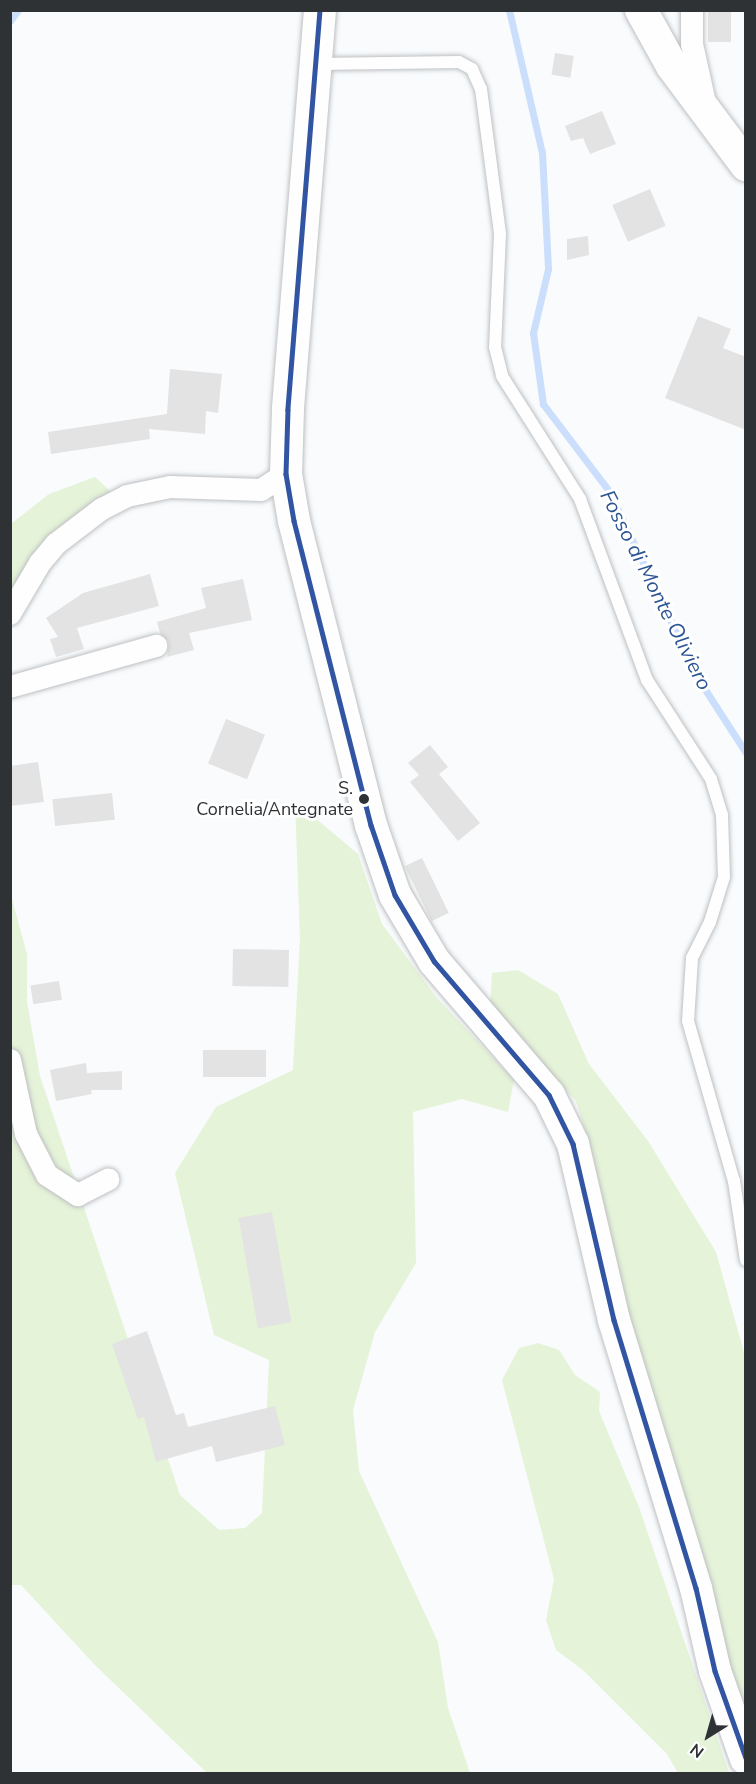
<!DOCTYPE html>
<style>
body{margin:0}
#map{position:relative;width:756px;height:1784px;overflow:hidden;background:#f9fbfd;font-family:"Nunito Sans",sans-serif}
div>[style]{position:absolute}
.green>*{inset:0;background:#e5f3d8}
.stream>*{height:7px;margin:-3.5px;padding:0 3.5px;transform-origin:3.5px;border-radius:3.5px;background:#cbdefc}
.building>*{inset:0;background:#e3e3e3;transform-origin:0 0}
.roads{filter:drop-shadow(0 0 2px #bec0c2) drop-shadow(0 0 2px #bec0c2)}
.lane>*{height:12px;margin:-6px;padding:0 6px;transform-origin:6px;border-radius:6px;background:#fefeff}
.street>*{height:22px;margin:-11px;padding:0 11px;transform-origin:11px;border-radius:11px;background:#fefeff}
.secondary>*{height:32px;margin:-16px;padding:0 16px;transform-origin:16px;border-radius:16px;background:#fefeff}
.bus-1>*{height:4.5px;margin:-2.25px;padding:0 2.25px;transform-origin:2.25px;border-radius:2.25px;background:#3155a3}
.dots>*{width:16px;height:16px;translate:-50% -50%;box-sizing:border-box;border:3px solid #fff;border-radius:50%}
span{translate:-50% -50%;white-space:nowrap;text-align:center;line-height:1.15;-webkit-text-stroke:6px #fff;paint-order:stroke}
.bus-label{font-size:18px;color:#2f3235}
.right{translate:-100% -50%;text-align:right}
.water-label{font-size:21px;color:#2e5694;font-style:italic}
.frame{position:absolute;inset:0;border:12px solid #2f3235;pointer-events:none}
.north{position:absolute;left:678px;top:1706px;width:60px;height:60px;-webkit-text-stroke:4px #fff;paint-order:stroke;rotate:217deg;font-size:16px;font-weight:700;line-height:24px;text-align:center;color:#2f3235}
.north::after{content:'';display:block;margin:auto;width:21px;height:27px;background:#2f3235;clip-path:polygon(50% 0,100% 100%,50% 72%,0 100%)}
</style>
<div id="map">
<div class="green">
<div style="clip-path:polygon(95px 477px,110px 491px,11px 602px,11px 524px,49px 494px)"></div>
<div style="clip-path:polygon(295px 801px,358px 854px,382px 924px,437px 998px,514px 1080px,508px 1112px,462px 1099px,413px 1112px,416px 1263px,375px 1332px,353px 1410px,359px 1471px,438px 1642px,448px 1708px,470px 1773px,207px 1773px,94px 1664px,21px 1585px,11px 1585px,10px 892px,27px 954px,27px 1002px,40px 1076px,180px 1495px,219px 1530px,245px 1528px,262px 1513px,269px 1360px,214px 1335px,175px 1173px,216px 1107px,293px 1070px,300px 938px)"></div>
<div style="clip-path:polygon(518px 970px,558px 994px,589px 1064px,648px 1141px,716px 1252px,745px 1356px,745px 1721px,631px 1332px,594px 1159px,576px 1101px,490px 1007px,492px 973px)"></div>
<div style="clip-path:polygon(538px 1343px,559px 1350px,575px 1375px,600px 1392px,599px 1411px,639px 1507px,729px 1773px,678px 1773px,667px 1754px,583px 1670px,556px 1650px,546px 1620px,554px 1579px,502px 1380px,519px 1348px)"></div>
</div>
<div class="stream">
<div style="left:509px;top:10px;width:147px;rotate:77deg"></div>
<div style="left:542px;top:153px;width:116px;rotate:87deg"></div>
<div style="left:548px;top:269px;width:66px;rotate:103.2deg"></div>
<div style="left:533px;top:333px;width:72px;rotate:82deg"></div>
<div style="left:543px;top:404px;width:109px;rotate:52.8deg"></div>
<div style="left:609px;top:491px;width:206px;rotate:64.7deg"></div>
<div style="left:697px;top:677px;width:90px;rotate:57.2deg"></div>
<div style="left:10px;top:21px;width:14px;rotate:-54deg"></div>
</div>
<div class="building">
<div style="left:708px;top:10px;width:23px;height:32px"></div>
<div style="left:555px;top:53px;width:19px;height:22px;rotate:9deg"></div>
<div style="clip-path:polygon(602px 111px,616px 144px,590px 154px,583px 138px,571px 141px,565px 126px)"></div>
<div style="left:650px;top:189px;width:40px;height:41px;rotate:67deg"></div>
<div style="clip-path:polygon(588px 236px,589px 255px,567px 260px,567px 239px)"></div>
<div style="clip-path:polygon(698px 316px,731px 329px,723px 348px,746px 357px,746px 430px,665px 398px)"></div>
<div style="clip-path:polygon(170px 369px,222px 374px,218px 413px,206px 411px,205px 434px,149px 429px,150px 439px,51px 454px,48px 432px,167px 414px)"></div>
<div style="clip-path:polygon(150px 574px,159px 606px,77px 628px,84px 649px,56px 657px,50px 639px,58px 637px,46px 618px,83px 593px)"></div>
<div style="clip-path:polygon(243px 579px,252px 620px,189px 633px,194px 650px,167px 657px,169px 642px,160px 633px,157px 622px,206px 608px,201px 588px)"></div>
<div style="left:226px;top:719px;width:42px;height:48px;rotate:22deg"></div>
<div style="clip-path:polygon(430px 745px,448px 767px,439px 774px,480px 823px,458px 841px,410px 782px,419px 775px,408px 763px)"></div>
<div style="clip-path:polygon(38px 762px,44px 802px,10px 806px,10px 766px)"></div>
<div style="left:112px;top:793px;width:27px;height:60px;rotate:84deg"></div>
<div style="left:422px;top:858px;width:61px;height:19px;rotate:64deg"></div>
<div style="left:233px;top:949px;width:56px;height:37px;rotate:1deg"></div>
<div style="left:59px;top:981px;width:19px;height:29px;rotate:81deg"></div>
<div style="left:266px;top:1050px;width:27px;height:63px;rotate:90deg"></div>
<div style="clip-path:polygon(86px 1063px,87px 1073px,122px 1071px,122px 1090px,91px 1090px,92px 1094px,56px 1101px,50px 1070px)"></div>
<div style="left:272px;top:1212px;width:112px;height:34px;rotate:80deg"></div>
<div style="clip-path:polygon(147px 1331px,176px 1415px,184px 1413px,188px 1427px,275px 1406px,285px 1445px,216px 1462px,212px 1446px,156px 1462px,144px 1417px,138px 1419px,112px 1344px)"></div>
</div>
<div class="roads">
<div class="lane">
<div style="left:316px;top:64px;width:143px;rotate:-0.8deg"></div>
<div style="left:459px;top:62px;width:15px;rotate:28deg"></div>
<div style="left:472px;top:69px;width:22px;rotate:66deg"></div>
<div style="left:481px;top:89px;width:146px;rotate:82.5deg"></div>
<div style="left:500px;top:234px;width:113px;rotate:92.5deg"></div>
<div style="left:495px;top:347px;width:30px;rotate:76deg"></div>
<div style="left:502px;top:376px;width:146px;rotate:57.6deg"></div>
<div style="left:580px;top:499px;width:193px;rotate:69.7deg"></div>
<div style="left:647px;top:680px;width:118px;rotate:57.1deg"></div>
<div style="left:711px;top:779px;width:38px;rotate:73deg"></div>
<div style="left:722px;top:815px;width:62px;rotate:88.2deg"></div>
<div style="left:724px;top:877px;width:47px;rotate:107.3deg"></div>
<div style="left:710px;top:922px;width:40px;rotate:116.6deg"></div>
<div style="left:692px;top:958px;width:63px;rotate:93.6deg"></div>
<div style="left:688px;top:1021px;width:166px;rotate:74deg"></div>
<div style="left:734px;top:1181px;width:80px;rotate:81.4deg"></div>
</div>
<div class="street">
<div style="left:692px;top:10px;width:34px;rotate:90deg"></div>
<div style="left:692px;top:44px;width:60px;rotate:77.6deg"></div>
<div style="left:10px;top:614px;width:59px;rotate:-59.5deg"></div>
<div style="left:40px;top:563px;width:25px;rotate:-50deg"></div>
<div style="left:56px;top:544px;width:58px;rotate:-37.3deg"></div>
<div style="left:102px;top:509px;width:28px;rotate:-27deg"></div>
<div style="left:127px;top:496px;width:44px;rotate:-11.8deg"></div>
<div style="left:170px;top:487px;width:91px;rotate:1.9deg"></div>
<div style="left:261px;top:490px;width:30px;rotate:-33deg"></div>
<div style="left:10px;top:687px;width:152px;rotate:-15.7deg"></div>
<div style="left:10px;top:1060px;width:76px;rotate:77.8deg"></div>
<div style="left:26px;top:1134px;width:46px;rotate:62.9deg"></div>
<div style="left:47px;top:1175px;width:37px;rotate:33deg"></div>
<div style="left:78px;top:1195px;width:34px;rotate:-27deg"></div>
</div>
<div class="secondary">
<div style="left:320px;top:10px;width:401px;rotate:94.6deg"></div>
<div style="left:288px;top:410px;width:64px;rotate:91.8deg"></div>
<div style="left:286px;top:474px;width:48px;rotate:80.3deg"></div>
<div style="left:294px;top:521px;width:314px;rotate:75.8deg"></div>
<div style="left:371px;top:825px;width:74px;rotate:71.1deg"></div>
<div style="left:395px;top:895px;width:77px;rotate:59.4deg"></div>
<div style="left:434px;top:961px;width:177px;rotate:49.4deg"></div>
<div style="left:549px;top:1095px;width:55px;rotate:63.9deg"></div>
<div style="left:573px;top:1144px;width:181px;rotate:76.9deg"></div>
<div style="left:614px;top:1320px;width:280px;rotate:73deg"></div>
<div style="left:696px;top:1588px;width:85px;rotate:77.1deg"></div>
<div style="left:715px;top:1671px;width:93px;rotate:70.6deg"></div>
<div style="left:641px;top:10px;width:64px;rotate:61deg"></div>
<div style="left:672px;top:66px;width:124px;rotate:53.2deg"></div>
</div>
</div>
<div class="bus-1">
<div style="left:320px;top:10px;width:401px;rotate:94.6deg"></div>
<div style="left:288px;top:410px;width:64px;rotate:91.8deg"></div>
<div style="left:286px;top:474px;width:48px;rotate:80.3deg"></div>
<div style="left:294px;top:521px;width:314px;rotate:75.8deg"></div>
<div style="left:371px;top:825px;width:74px;rotate:71.1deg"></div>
<div style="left:395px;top:895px;width:77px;rotate:59.4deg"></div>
<div style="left:434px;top:961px;width:177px;rotate:49.4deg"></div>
<div style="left:549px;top:1095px;width:55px;rotate:63.9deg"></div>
<div style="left:573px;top:1144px;width:181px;rotate:76.9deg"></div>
<div style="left:614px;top:1320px;width:280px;rotate:73deg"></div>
<div style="left:696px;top:1588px;width:85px;rotate:77.1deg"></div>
<div style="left:715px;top:1671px;width:92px;rotate:70.4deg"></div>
</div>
<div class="dots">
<div style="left:364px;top:799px;background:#2f3235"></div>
</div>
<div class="bus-label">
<span class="right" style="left:353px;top:799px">S.<br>Cornelia/Antegnate</span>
</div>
<div class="water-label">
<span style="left:656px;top:590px;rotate:63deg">Fosso di Monte Oliviero</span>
</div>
<div class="frame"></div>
<div class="north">N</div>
</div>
